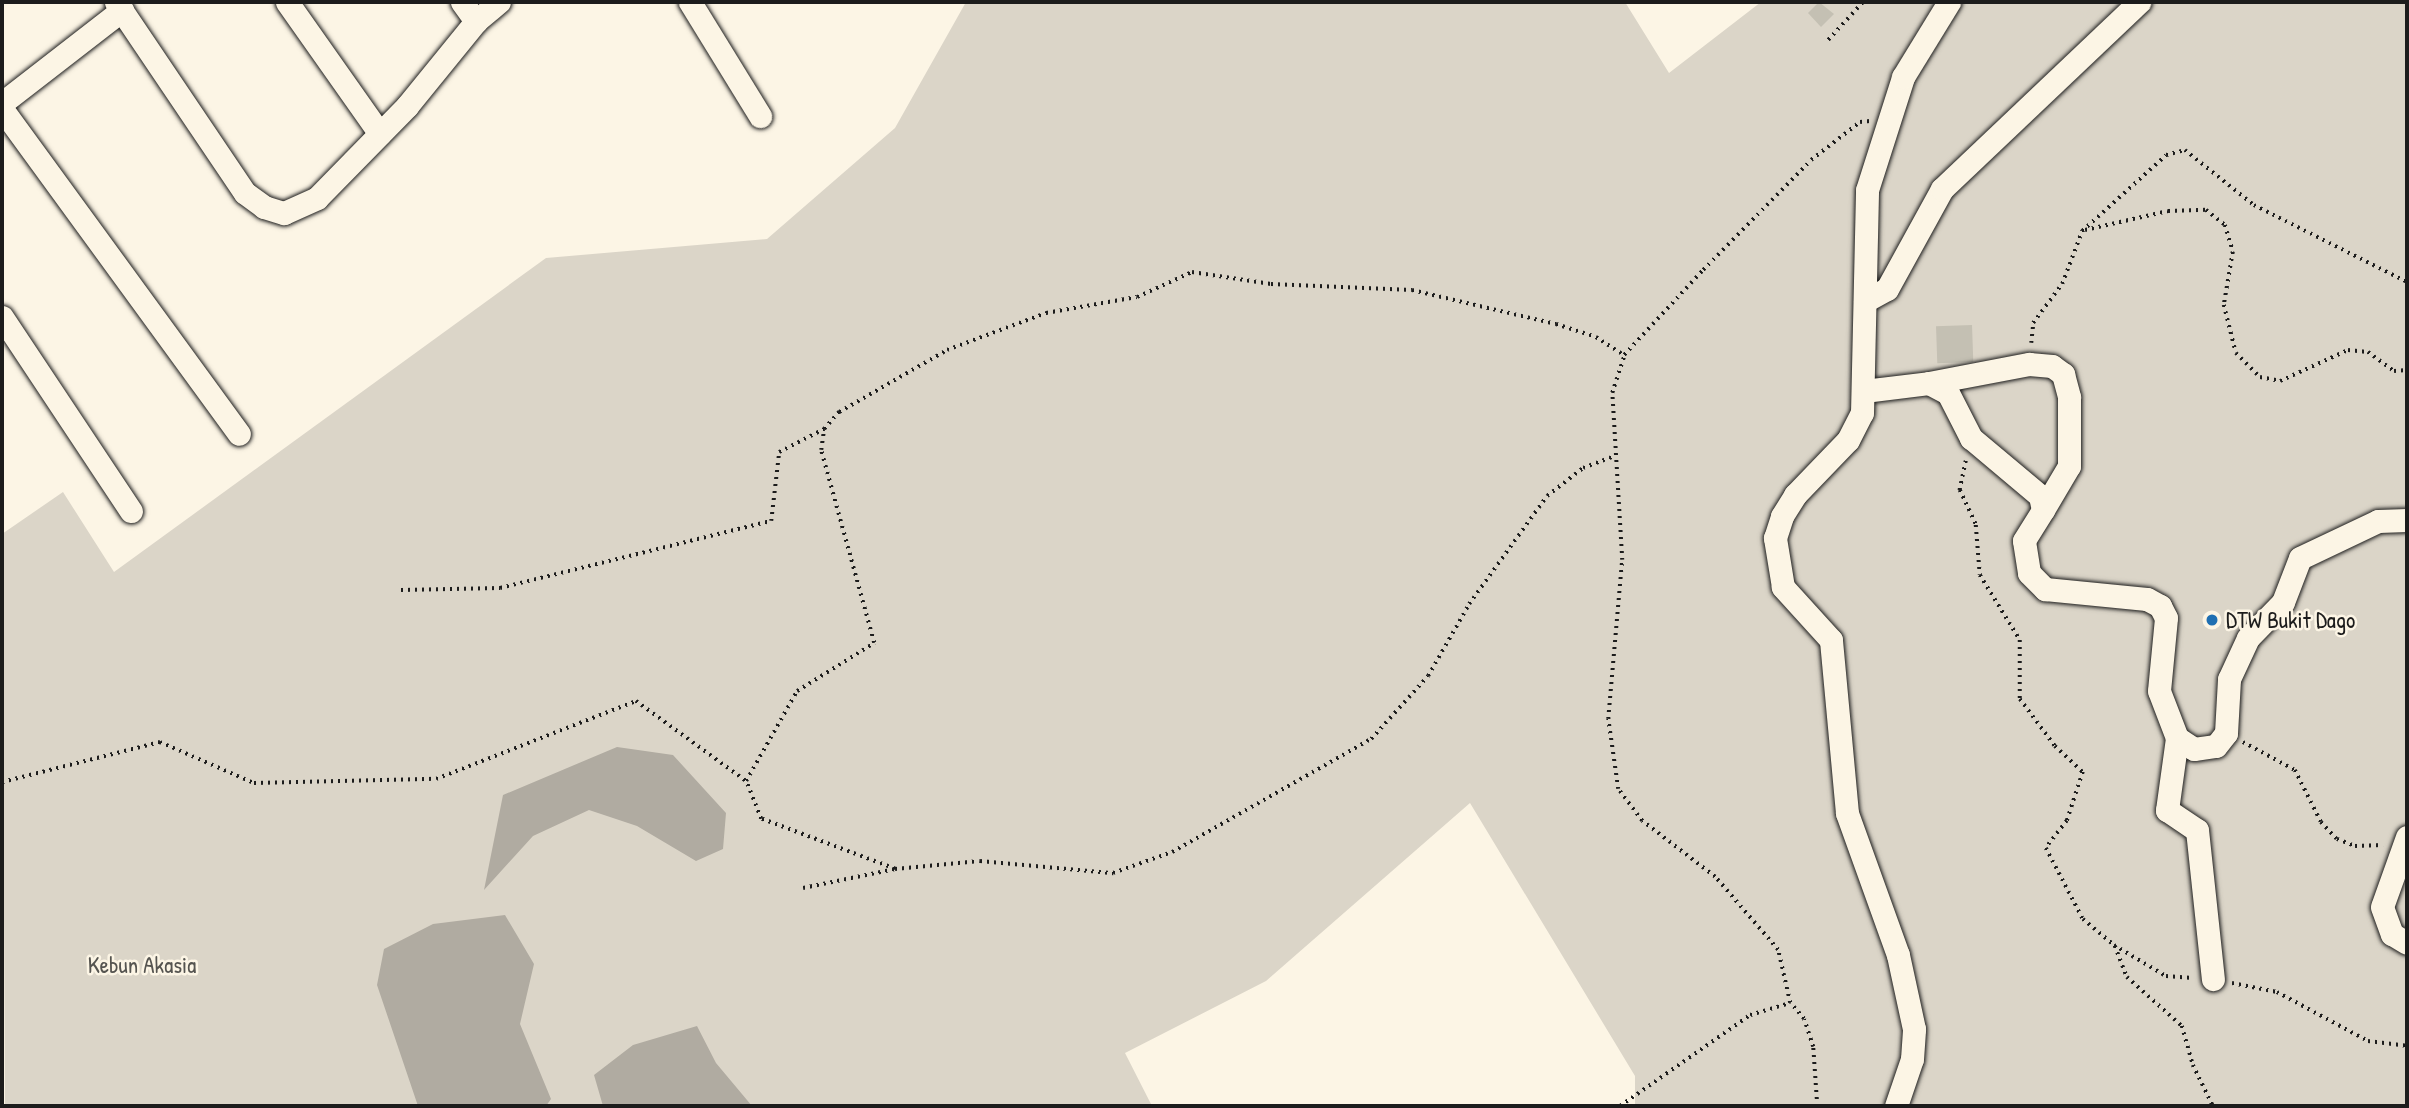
<!DOCTYPE html>
<style>
body{margin:0}
#map{position:relative;width:2409px;height:1108px;overflow:hidden;background:#fcf5e5;font-family:"Patrick Hand",sans-serif}
div>[style]{position:absolute}
.green>*{inset:0;background:#dbd5c8}
.water>*{inset:0;background:#b0aba1}
.building>*{inset:0;background:#c4c0b3;transform-origin:0 0}
.path>*{height:3.5px;margin-top:-1.75px;transform-origin:0;background:repeating-linear-gradient(90deg,#1c1c1c 0 2px,transparent 0 7px)}
.roads{filter:drop-shadow(0 0 2px #1c1c1c) drop-shadow(0 0 2px #1c1c1c)}
.minor>*{height:23px;margin:-11.5px;padding:0 11.5px;transform-origin:11.5px;border-radius:11.5px;background:#fcf5e5}
.dots>*{width:19px;height:19px;translate:-50% -50%;box-sizing:border-box;border:4px solid #fcf5e5;border-radius:50%}
span{translate:-50% -50%;white-space:nowrap;text-align:center;line-height:1.15;-webkit-text-stroke:5px #fcf5e5;paint-order:stroke}
.poi-label{font-size:23px;color:#1c1c1c}
.left{translate:0 -50%;text-align:left}
.park-label{font-size:23px;color:#555450}
.frame{position:absolute;inset:0;border:4px solid #1c1c1c;pointer-events:none}
</style>
<div id="map">
<div class="green">
<div style="clip-path:polygon(966px 2px,1625px 2px,1669px 73px,1761px 2px,2407px 2px,2407px 1106px,1635px 1106px,1635px 1076px,1470px 803px,1266px 981px,1125px 1053px,1152px 1106px,5px 1106px,2px 534px,63px 492px,114px 572px,546px 258px,767px 239px,895px 128px)"></div>
</div>
<div class="water">
<div style="clip-path:polygon(617px 747px,673px 755px,726px 813px,723px 849px,696px 861px,637px 826px,589px 810px,533px 836px,484px 890px,503px 795px)"></div>
<div style="clip-path:polygon(505px 915px,534px 964px,520px 1024px,551px 1099px,546px 1106px,418px 1106px,377px 985px,384px 949px,433px 924px)"></div>
<div style="clip-path:polygon(697px 1026px,716px 1063px,752px 1106px,603px 1106px,594px 1075px,633px 1045px)"></div>
</div>
<div class="building">
<div style="clip-path:polygon(1819px 2px,1834px 14px,1821px 27px,1808px 13px)"></div>
<div style="left:1972px;top:325px;width:37px;height:36px;rotate:88deg"></div>
</div>
<div class="path">
<div style="left:1828px;top:40px;width:52px;rotate:-47.4deg"></div>
<div style="left:2085px;top:230px;width:85px;rotate:-12.9deg"></div>
<div style="left:2168px;top:211px;width:38px;rotate:-2deg"></div>
<div style="left:2206px;top:210px;width:24px;rotate:38deg"></div>
<div style="left:2225px;top:225px;width:28px;rotate:73deg"></div>
<div style="left:2233px;top:252px;width:54px;rotate:99.6deg"></div>
<div style="left:2224px;top:305px;width:49px;rotate:76deg"></div>
<div style="left:2236px;top:353px;width:34px;rotate:45deg"></div>
<div style="left:2260px;top:377px;width:20px;rotate:11deg"></div>
<div style="left:2280px;top:381px;width:75px;rotate:-24.5deg"></div>
<div style="left:2348px;top:350px;width:20px;rotate:6deg"></div>
<div style="left:2368px;top:352px;width:32px;rotate:36deg"></div>
<div style="left:2394px;top:371px;width:13px;rotate:-4deg"></div>
<div style="left:2031px;top:343px;width:20px;rotate:-84deg"></div>
<div style="left:2033px;top:323px;width:49px;rotate:-53.4deg"></div>
<div style="left:2062px;top:284px;width:57px;rotate:-69.3deg"></div>
<div style="left:2082px;top:231px;width:113px;rotate:-42.1deg"></div>
<div style="left:2166px;top:155px;width:20px;rotate:-15deg"></div>
<div style="left:2185px;top:150px;width:88px;rotate:38.6deg"></div>
<div style="left:2254px;top:205px;width:171px;rotate:26.7deg"></div>
<div style="left:1966px;top:461px;width:30px;rotate:102deg"></div>
<div style="left:1960px;top:490px;width:38px;rotate:65deg"></div>
<div style="left:1976px;top:525px;width:50px;rotate:85.4deg"></div>
<div style="left:1980px;top:575px;width:76px;rotate:58.4deg"></div>
<div style="left:2020px;top:640px;width:59px;rotate:90deg"></div>
<div style="left:2020px;top:699px;width:59px;rotate:53.3deg"></div>
<div style="left:2055px;top:746px;width:38px;rotate:43deg"></div>
<div style="left:2083px;top:772px;width:52px;rotate:108.1deg"></div>
<div style="left:2067px;top:821px;width:34px;rotate:128deg"></div>
<div style="left:2046px;top:848px;width:80px;rotate:62.5deg"></div>
<div style="left:2083px;top:919px;width:40px;rotate:40deg"></div>
<div style="left:2114px;top:945px;width:61px;rotate:30.8deg"></div>
<div style="left:2166px;top:976px;width:27px;rotate:4deg"></div>
<div style="left:401px;top:590px;width:99px;rotate:-1.2deg"></div>
<div style="left:500px;top:588px;width:279px;rotate:-13.9deg"></div>
<div style="left:771px;top:521px;width:69px;rotate:-83.4deg"></div>
<div style="left:779px;top:452px;width:51px;rotate:-27.1deg"></div>
<div style="left:2243px;top:742px;width:59px;rotate:28.3deg"></div>
<div style="left:2295px;top:770px;width:58px;rotate:63.4deg"></div>
<div style="left:2321px;top:822px;width:23px;rotate:47deg"></div>
<div style="left:2337px;top:839px;width:19px;rotate:21deg"></div>
<div style="left:2355px;top:846px;width:28px;rotate:-2deg"></div>
<div style="left:2px;top:782px;width:163px;rotate:-14.2deg"></div>
<div style="left:160px;top:742px;width:103px;rotate:23.6deg"></div>
<div style="left:254px;top:783px;width:182px;rotate:-1.3deg"></div>
<div style="left:436px;top:779px;width:215px;rotate:-21.3deg"></div>
<div style="left:636px;top:701px;width:136px;rotate:36deg"></div>
<div style="left:895px;top:869px;width:143px;rotate:-159.5deg"></div>
<div style="left:761px;top:819px;width:41px;rotate:-111.5deg"></div>
<div style="left:746px;top:781px;width:103px;rotate:-60.5deg"></div>
<div style="left:797px;top:691px;width:91px;rotate:-31.9deg"></div>
<div style="left:874px;top:643px;width:200px;rotate:-105.4deg"></div>
<div style="left:821px;top:450px;width:21px;rotate:-82deg"></div>
<div style="left:824px;top:429px;width:23px;rotate:-49deg"></div>
<div style="left:839px;top:412px;width:125px;rotate:-29.9deg"></div>
<div style="left:947px;top:350px;width:106px;rotate:-20.5deg"></div>
<div style="left:1046px;top:313px;width:92px;rotate:-10deg"></div>
<div style="left:1137px;top:297px;width:60px;rotate:-24.4deg"></div>
<div style="left:1192px;top:272px;width:80px;rotate:8.6deg"></div>
<div style="left:1271px;top:284px;width:141px;rotate:2.4deg"></div>
<div style="left:1412px;top:290px;width:148px;rotate:13.3deg"></div>
<div style="left:1556px;top:324px;width:42px;rotate:18deg"></div>
<div style="left:1596px;top:337px;width:33px;rotate:33deg"></div>
<div style="left:803px;top:888px;width:94px;rotate:-11.7deg"></div>
<div style="left:895px;top:869px;width:85px;rotate:-5.4deg"></div>
<div style="left:980px;top:861px;width:134px;rotate:5.2deg"></div>
<div style="left:1113px;top:873px;width:63px;rotate:-19.6deg"></div>
<div style="left:1172px;top:852px;width:229px;rotate:-29.6deg"></div>
<div style="left:1371px;top:739px;width:85px;rotate:-47.9deg"></div>
<div style="left:1428px;top:676px;width:83px;rotate:-60.3deg"></div>
<div style="left:1469px;top:604px;width:133px;rotate:-54.2deg"></div>
<div style="left:1547px;top:496px;width:46px;rotate:-37.9deg"></div>
<div style="left:1583px;top:468px;width:34px;rotate:-21deg"></div>
<div style="left:2115px;top:946px;width:33px;rotate:69deg"></div>
<div style="left:2127px;top:977px;width:74px;rotate:41.7deg"></div>
<div style="left:2182px;top:1026px;width:41px;rotate:74.2deg"></div>
<div style="left:2193px;top:1065px;width:46px;rotate:64deg"></div>
<div style="left:2232px;top:983px;width:46px;rotate:11.3deg"></div>
<div style="left:2277px;top:992px;width:103px;rotate:28.3deg"></div>
<div style="left:2368px;top:1041px;width:39px;rotate:7deg"></div>
<div style="left:1620px;top:1106px;width:159px;rotate:-35deg"></div>
<div style="left:1750px;top:1015px;width:42px;rotate:-16.7deg"></div>
<div style="left:1817px;top:1106px;width:59px;rotate:-93.9deg"></div>
<div style="left:1813px;top:1047px;width:29px;rotate:-108deg"></div>
<div style="left:1804px;top:1019px;width:21px;rotate:-131deg"></div>
<div style="left:1790px;top:1003px;width:54px;rotate:-102.8deg"></div>
<div style="left:1778px;top:950px;width:96px;rotate:-130.8deg"></div>
<div style="left:1715px;top:877px;width:92px;rotate:-142.5deg"></div>
<div style="left:1642px;top:821px;width:40px;rotate:-127deg"></div>
<div style="left:1618px;top:789px;width:71px;rotate:-98.1deg"></div>
<div style="left:1608px;top:719px;width:160px;rotate:-85deg"></div>
<div style="left:1622px;top:560px;width:167px;rotate:-93.4deg"></div>
<div style="left:1612px;top:393px;width:40px;rotate:-72deg"></div>
<div style="left:1624px;top:355px;width:116px;rotate:-47.1deg"></div>
<div style="left:1703px;top:270px;width:154px;rotate:-45.5deg"></div>
<div style="left:1811px;top:160px;width:62px;rotate:-37.8deg"></div>
<div style="left:1860px;top:122px;width:10px;rotate:-6deg"></div>
</div>
<div class="roads">
<div class="minor">
<div style="left:116px;top:2px;width:230px;rotate:56deg"></div>
<div style="left:245px;top:193px;width:24px;rotate:36deg"></div>
<div style="left:264px;top:207px;width:21px;rotate:17deg"></div>
<div style="left:284px;top:213px;width:36px;rotate:-24deg"></div>
<div style="left:317px;top:198px;width:129px;rotate:-45.6deg"></div>
<div style="left:407px;top:106px;width:109px;rotate:-50.9deg"></div>
<div style="left:476px;top:21px;width:30px;rotate:-40deg"></div>
<div style="left:287px;top:2px;width:161px;rotate:54.8deg"></div>
<div style="left:462px;top:2px;width:24px;rotate:54deg"></div>
<div style="left:690px;top:2px;width:134px;rotate:58.4deg"></div>
<div style="left:2px;top:103px;width:152px;rotate:-37.8deg"></div>
<div style="left:2px;top:109px;width:402px;rotate:53.9deg"></div>
<div style="left:1865px;top:301px;width:25px;rotate:-29deg"></div>
<div style="left:1887px;top:289px;width:114px;rotate:-61.2deg"></div>
<div style="left:1942px;top:189px;width:272px;rotate:-43.5deg"></div>
<div style="left:2px;top:317px;width:233px;rotate:56.4deg"></div>
<div style="left:1929px;top:383px;width:102px;rotate:-10.8deg"></div>
<div style="left:2029px;top:364px;width:23px;rotate:5deg"></div>
<div style="left:2052px;top:366px;width:14px;rotate:36deg"></div>
<div style="left:2063px;top:374px;width:24px;rotate:75deg"></div>
<div style="left:2069px;top:397px;width:69px;rotate:90deg"></div>
<div style="left:2069px;top:466px;width:51px;rotate:120.6deg"></div>
<div style="left:1864px;top:391px;width:65px;rotate:-7deg"></div>
<div style="left:1929px;top:383px;width:21px;rotate:28deg"></div>
<div style="left:1948px;top:393px;width:51px;rotate:62.9deg"></div>
<div style="left:1971px;top:438px;width:90px;rotate:40deg"></div>
<div style="left:2040px;top:496px;width:14px;rotate:78deg"></div>
<div style="left:2043px;top:510px;width:36px;rotate:122deg"></div>
<div style="left:2024px;top:541px;width:32px;rotate:81deg"></div>
<div style="left:2029px;top:573px;width:23px;rotate:45deg"></div>
<div style="left:2045px;top:589px;width:102px;rotate:5.6deg"></div>
<div style="left:2147px;top:599px;width:15px;rotate:28deg"></div>
<div style="left:2160px;top:606px;width:13px;rotate:63deg"></div>
<div style="left:2166px;top:618px;width:73px;rotate:95.5deg"></div>
<div style="left:2159px;top:691px;width:50px;rotate:69deg"></div>
<div style="left:2177px;top:738px;width:20px;rotate:33deg"></div>
<div style="left:2194px;top:749px;width:22px;rotate:-8deg"></div>
<div style="left:2216px;top:746px;width:16px;rotate:-52deg"></div>
<div style="left:2226px;top:733px;width:54px;rotate:-86.8deg"></div>
<div style="left:2229px;top:679px;width:45px;rotate:-65.1deg"></div>
<div style="left:2248px;top:638px;width:50px;rotate:-45.8deg"></div>
<div style="left:2283px;top:602px;width:47px;rotate:-68.9deg"></div>
<div style="left:2300px;top:558px;width:86px;rotate:-25.4deg"></div>
<div style="left:2378px;top:521px;width:29px;rotate:-2deg"></div>
<div style="left:2177px;top:738px;width:73px;rotate:97.9deg"></div>
<div style="left:2167px;top:810px;width:36px;rotate:34deg"></div>
<div style="left:2197px;top:830px;width:150px;rotate:83.9deg"></div>
<div style="left:2407px;top:837px;width:74px;rotate:109.7deg"></div>
<div style="left:2382px;top:907px;width:29px;rotate:70deg"></div>
<div style="left:2392px;top:934px;width:17px;rotate:31deg"></div>
<div style="left:1896px;top:1106px;width:50px;rotate:-71.2deg"></div>
<div style="left:1912px;top:1059px;width:30px;rotate:-86deg"></div>
<div style="left:1914px;top:1029px;width:76px;rotate:-102.2deg"></div>
<div style="left:1898px;top:955px;width:151px;rotate:-109.8deg"></div>
<div style="left:1847px;top:813px;width:174px;rotate:-95.3deg"></div>
<div style="left:1831px;top:640px;width:72px;rotate:-132.2deg"></div>
<div style="left:1783px;top:587px;width:50px;rotate:-99.3deg"></div>
<div style="left:1775px;top:538px;width:23px;rotate:-72deg"></div>
<div style="left:1782px;top:516px;width:25px;rotate:-58deg"></div>
<div style="left:1795px;top:495px;width:76px;rotate:-46.1deg"></div>
<div style="left:1848px;top:440px;width:30px;rotate:-63deg"></div>
<div style="left:1862px;top:413px;width:223px;rotate:-88.7deg"></div>
<div style="left:1867px;top:190px;width:119px;rotate:-72.3deg"></div>
<div style="left:1903px;top:77px;width:88px;rotate:-58.5deg"></div>
</div>
</div>
<div class="dots">
<div style="left:2212px;top:620px;background:#1f6fb2"></div>
</div>
<div class="poi-label">
<span class="left" style="left:2226px;top:620px">DTW Bukit Dago</span>
</div>
<div class="park-label">
<span style="left:142px;top:965px">Kebun Akasia</span>
</div>
<div class="frame"></div>
</div>
